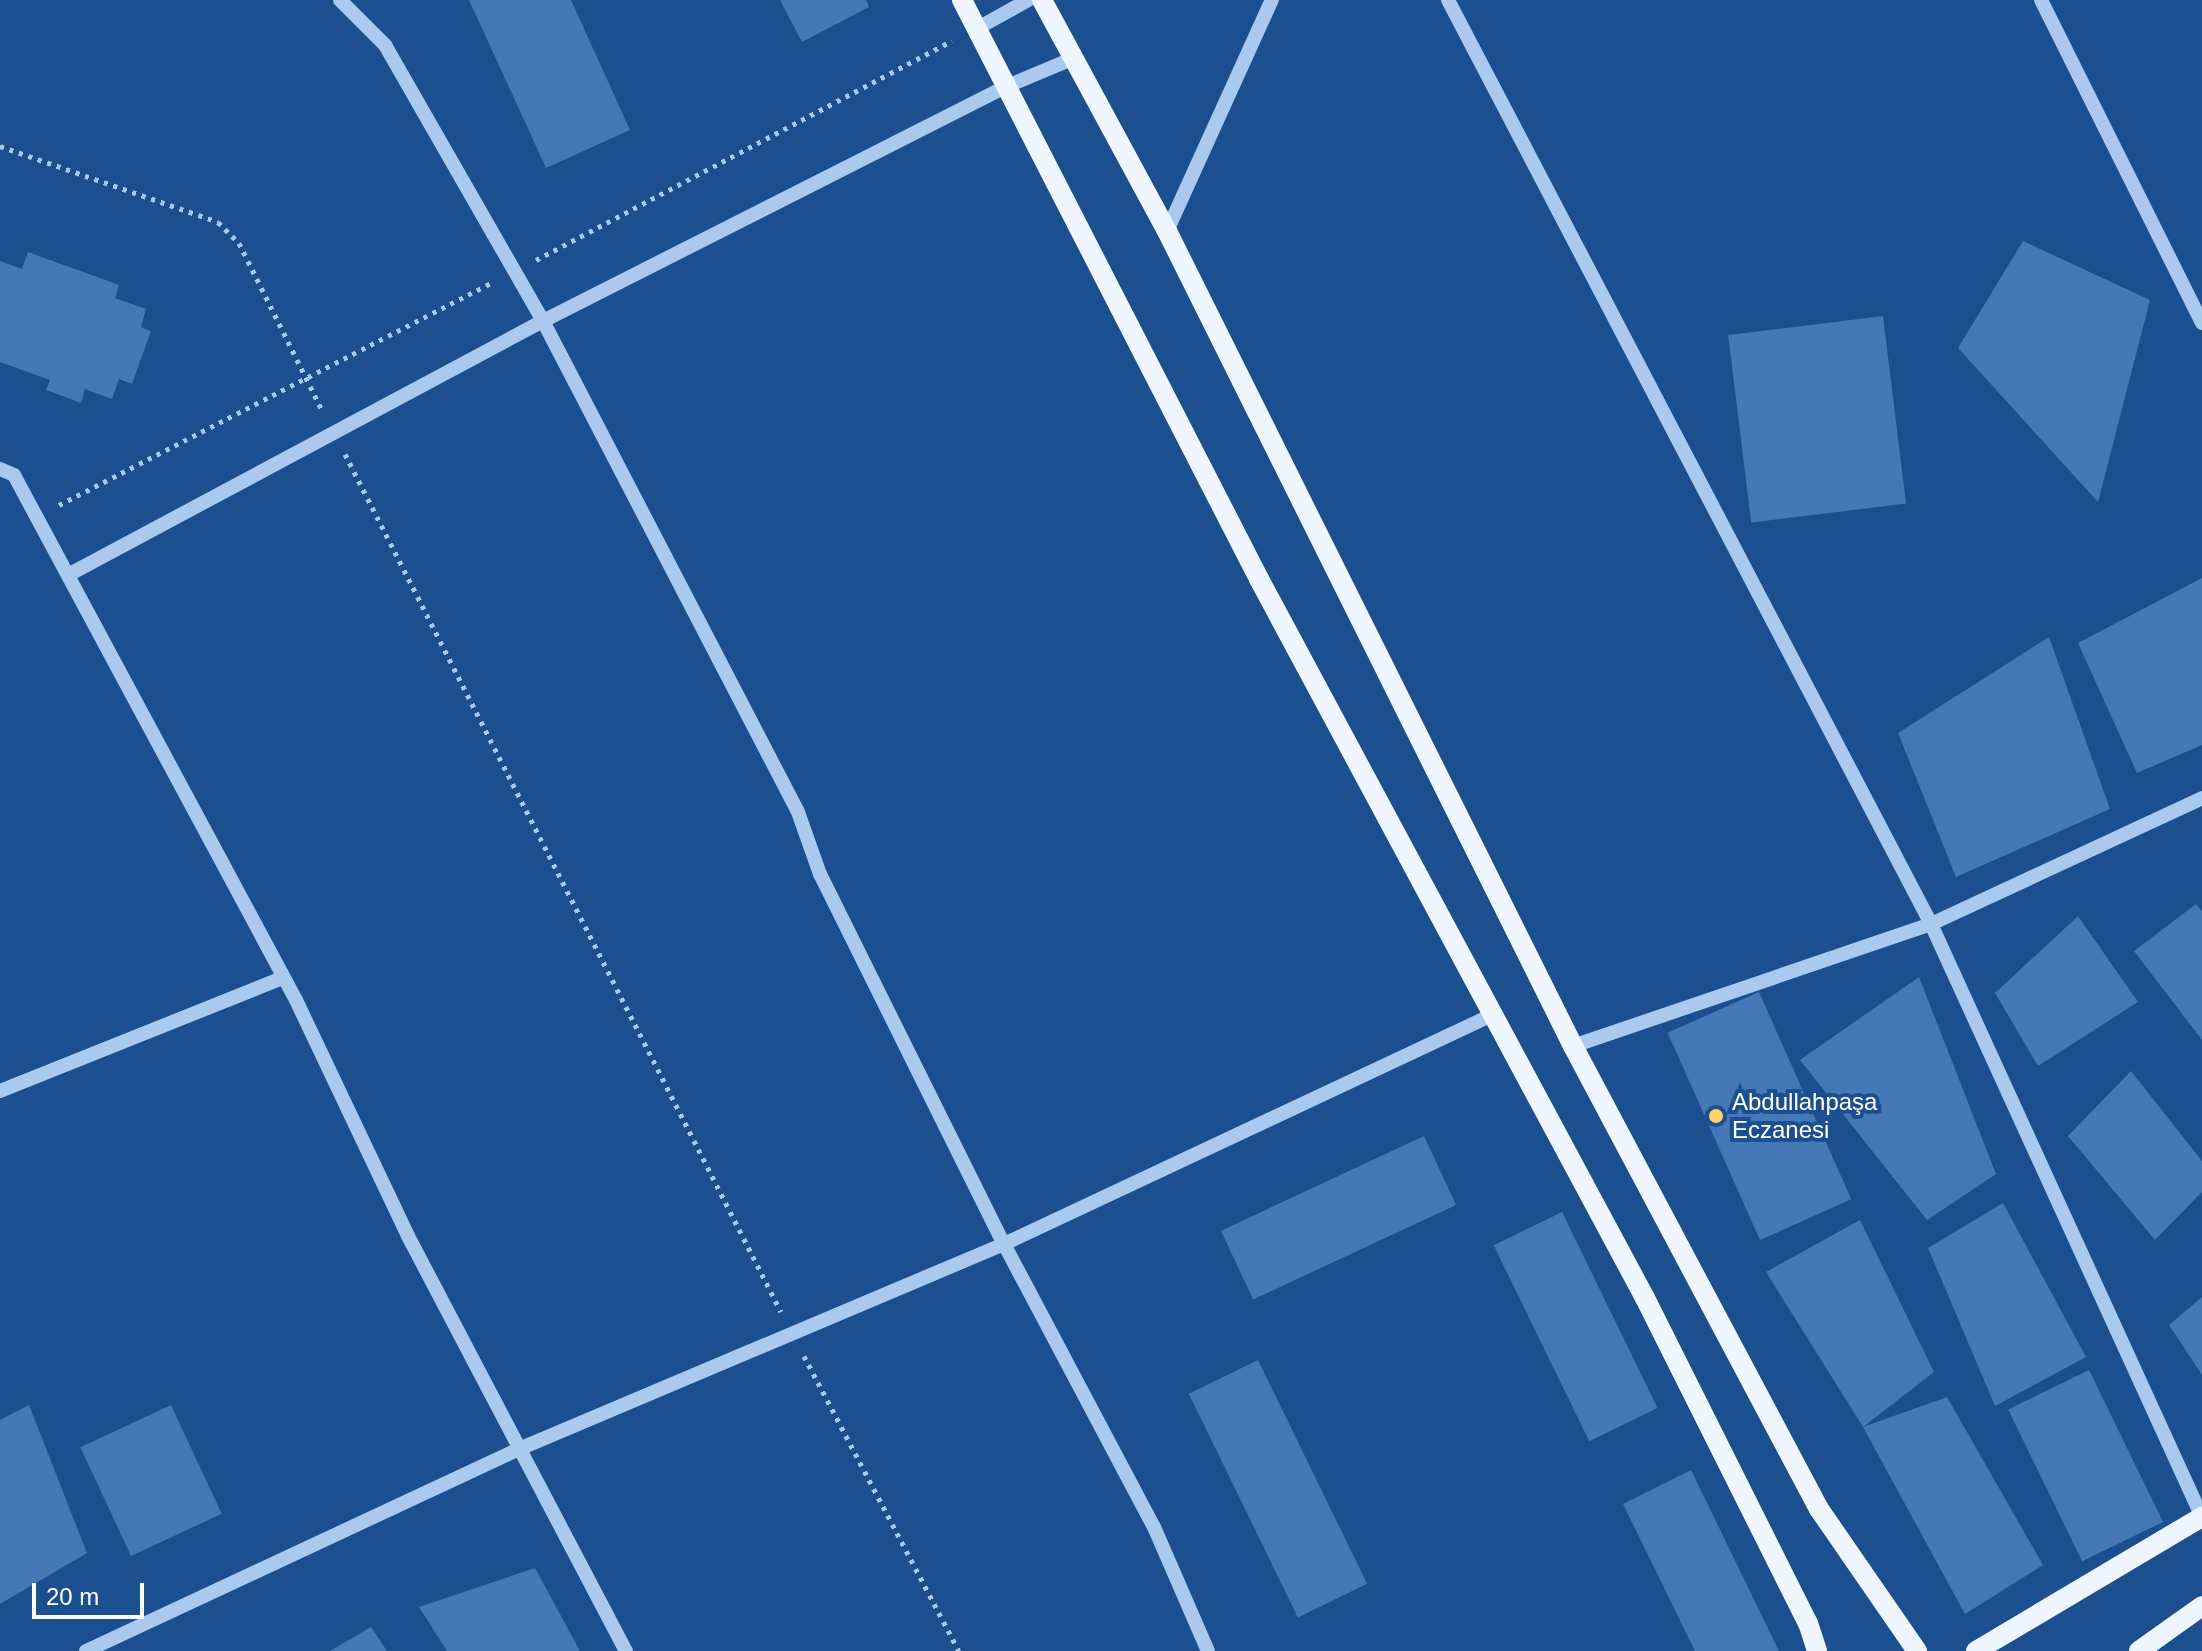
<!DOCTYPE html>
<meta charset="utf-8">
<style>
body{margin:0}
#map{position:relative;width:2202px;height:1651px;overflow:hidden;background:#1b4f8f;font-family:Arial,sans-serif}
div>[style]{position:absolute}
.building>*{inset:0;background:#4478b7;transform-origin:0 0}
.path>*{height:5px;margin-top:-2.5px;transform-origin:0;background:repeating-linear-gradient(90deg,#a9c9ee 0 4px,transparent 0 10px)}
.minor>*{height:14px;margin:-7px;padding:0 7px;transform-origin:7px;border-radius:7px;background:#a9c9ee}
.major>*{height:20px;margin:-10px;padding:0 10px;transform-origin:10px;border-radius:10px;background:#f0f6ff}
.dots>*{width:22px;height:22px;translate:-50% -50%;box-sizing:border-box;border:4px solid #1b4f8f;border-radius:50%}
span{translate:-50% -50%;white-space:nowrap;text-align:center;line-height:1.15;-webkit-text-stroke:8px #1b4f8f;paint-order:stroke}
.poi-label{font-size:24px;color:#fff}
.left{translate:0 -50%;text-align:left}
.scale{position:absolute;left:32px;top:1583px;width:112px;height:36px;box-sizing:border-box;border:4px solid #fff;border-top:0;padding-left:10px;font-size:24px;line-height:28px;white-space:nowrap;color:#fff;-webkit-text-stroke:6px #1b4f8f;paint-order:stroke}
</style>
<div id="map">
<div class="building">
<div style="clip-path:polygon(469px 0,571px 0,630px 130px,546px 168px)"></div>
<div style="clip-path:polygon(780px 0,866px 0,869px 7px,802px 42px)"></div>
<div style="clip-path:polygon(2023px 241px,2150px 300px,2098px 502px,1958px 348px)"></div>
<div style="clip-path:polygon(28px 252px,119px 285px,115px 298px,146px 309px,141px 327px,151px 331px,132px 384px,119px 379px,112px 399px,85px 389px,81px 403px,46px 390px,50px 380px,0 362px,0 261px,22px 269px)"></div>
<div style="left:1883px;top:316px;width:189px;height:156px;rotate:83deg"></div>
<div style="clip-path:polygon(2202px 578px,2202px 745px,2137px 773px,2078px 643px)"></div>
<div style="clip-path:polygon(2049px 637px,2110px 809px,1956px 877px,1898px 733px)"></div>
<div style="clip-path:polygon(2196px 904px,2202px 911px,2202px 1040px,2134px 951px)"></div>
<div style="clip-path:polygon(2078px 916px,2138px 1002px,2038px 1066px,1995px 993px)"></div>
<div style="clip-path:polygon(1919px 977px,1996px 1174px,1927px 1220px,1800px 1060px)"></div>
<div style="left:1759px;top:992px;width:227px;height:100px;rotate:66deg"></div>
<div style="clip-path:polygon(2131px 1071px,2202px 1161px,2202px 1192px,2155px 1240px,2068px 1136px)"></div>
<div style="left:1424px;top:1136px;width:76px;height:224px;rotate:65deg"></div>
<div style="clip-path:polygon(2003px 1203px,2086px 1357px,1995px 1406px,1928px 1248px)"></div>
<div style="left:1562px;top:1212px;width:218px;height:76px;rotate:64deg"></div>
<div style="clip-path:polygon(1860px 1220px,1934px 1372px,1863px 1427px,1947px 1397px,2043px 1565px,1965px 1614px,1863px 1427px,1766px 1272px)"></div>
<div style="clip-path:polygon(2202px 1297px,2202px 1375px,2169px 1325px)"></div>
<div style="left:1258px;top:1360px;width:249px;height:77px;rotate:64deg"></div>
<div style="left:2089px;top:1370px;width:169px;height:90px;rotate:64deg"></div>
<div style="clip-path:polygon(29px 1405px,87px 1553px,0 1604px,0 1420px)"></div>
<div style="left:171px;top:1405px;width:120px;height:100px;rotate:65deg"></div>
<div style="clip-path:polygon(1691px 1470px,1779px 1651px,1695px 1651px,1623px 1504px)"></div>
<div style="clip-path:polygon(535px 1568px,580px 1651px,447px 1651px,419px 1607px)"></div>
<div style="clip-path:polygon(371px 1627px,387px 1651px,330px 1651px)"></div>
</div>
<div class="path">
<div style="left:0;top:146px;width:231px;rotate:19.2deg"></div>
<div style="left:218px;top:222px;width:30px;rotate:45deg"></div>
<div style="left:239px;top:243px;width:186px;rotate:63.6deg"></div>
<div style="left:536px;top:260px;width:470px;rotate:-27.8deg"></div>
<div style="left:345px;top:454px;width:962px;rotate:63.06deg"></div>
<div style="left:59px;top:505px;width:486px;rotate:-27.2deg"></div>
<div style="left:804px;top:1356px;width:333px;rotate:62.3deg"></div>
</div>
<div class="minor">
<div style="left:340px;top:0;width:64px;rotate:45deg"></div>
<div style="left:385px;top:45px;width:318px;rotate:60.2deg"></div>
<div style="left:543px;top:321px;width:553px;rotate:62.55deg"></div>
<div style="left:798px;top:812px;width:66px;rotate:70.5deg"></div>
<div style="left:820px;top:874px;width:413px;rotate:63.6deg"></div>
<div style="left:1004px;top:1244px;width:320px;rotate:62.1deg"></div>
<div style="left:1154px;top:1527px;width:135px;rotate:66.5deg"></div>
<div style="left:1448px;top:0;width:1043px;rotate:62.4deg"></div>
<div style="left:1931px;top:924px;width:652px;rotate:65.44deg"></div>
<div style="left:2041px;top:0;width:361px;rotate:63.5deg"></div>
<div style="left:976px;top:29px;width:60px;rotate:-29.1deg"></div>
<div style="left:1167px;top:231px;width:254px;rotate:-65.6deg"></div>
<div style="left:0;top:469px;width:15px;rotate:23deg"></div>
<div style="left:14px;top:475px;width:596px;rotate:61.76deg"></div>
<div style="left:296px;top:1000px;width:261px;rotate:64.6deg"></div>
<div style="left:408px;top:1236px;width:469px;rotate:62.3deg"></div>
<div style="left:68px;top:575px;width:539px;rotate:-28.14deg"></div>
<div style="left:543px;top:321px;width:518px;rotate:-26.86deg"></div>
<div style="left:1005px;top:87px;width:75px;rotate:-22.8deg"></div>
<div style="left:1573px;top:1046px;width:378px;rotate:-18.8deg"></div>
<div style="left:1931px;top:924px;width:299px;rotate:-24.9deg"></div>
<div style="left:0;top:1091px;width:304px;rotate:-21.8deg"></div>
<div style="left:86px;top:1651px;width:478px;rotate:-25deg"></div>
<div style="left:519px;top:1449px;width:527px;rotate:-22.91deg"></div>
<div style="left:1004px;top:1244px;width:541px;rotate:-25.14deg"></div>
</div>
<div class="major">
<div style="left:962px;top:0;width:651px;rotate:62.84deg"></div>
<div style="left:1259px;top:579px;width:816px;rotate:61.77deg"></div>
<div style="left:1645px;top:1298px;width:364px;rotate:63.4deg"></div>
<div style="left:1808px;top:1623px;width:29px;rotate:72deg"></div>
<div style="left:1042px;top:0;width:263px;rotate:61.6deg"></div>
<div style="left:1167px;top:231px;width:911px;rotate:63.52deg"></div>
<div style="left:1573px;top:1046px;width:524px;rotate:62.02deg"></div>
<div style="left:1819px;top:1509px;width:173px;rotate:55.4deg"></div>
<div style="left:1976px;top:1651px;width:263px;rotate:-30.7deg"></div>
<div style="left:2139px;top:1651px;width:77px;rotate:-35.5deg"></div>
</div>
<div class="dots">
<div style="left:1716px;top:1116px;background:#ffd166"></div>
</div>
<div class="poi-label">
<span class="left" style="left:1732px;top:1116px">Abdullahpaşa<br>Eczanesi</span>
</div>
<div class="scale">20 m</div>
</div>
